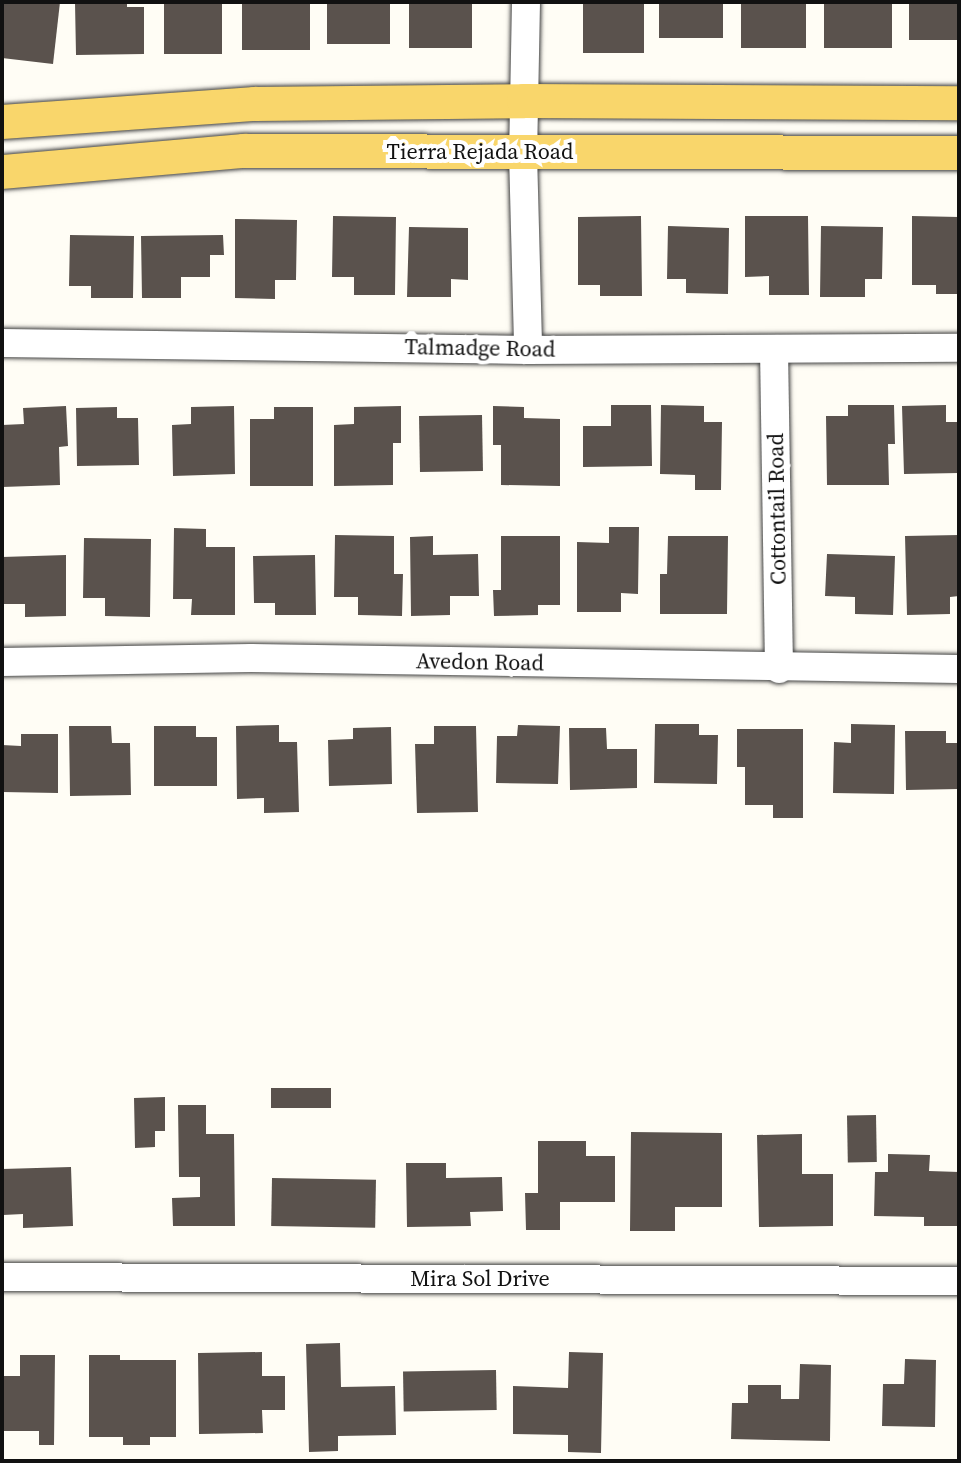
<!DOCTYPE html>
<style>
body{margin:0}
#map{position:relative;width:961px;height:1463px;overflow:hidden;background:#fffdf5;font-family:"Source Serif 4",serif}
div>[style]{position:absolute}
.building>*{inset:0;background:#5a524d;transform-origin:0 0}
.roads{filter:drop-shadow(0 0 2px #444) drop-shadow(0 0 2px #444)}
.minor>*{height:28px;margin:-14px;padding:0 14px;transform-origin:14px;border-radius:14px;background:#fff}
.major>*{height:34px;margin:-17px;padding:0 17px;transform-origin:17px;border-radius:17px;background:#f9d66b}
span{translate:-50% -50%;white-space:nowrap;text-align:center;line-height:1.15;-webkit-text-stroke:8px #fff;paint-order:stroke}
.street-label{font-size:22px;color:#111}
.frame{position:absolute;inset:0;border:4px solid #111;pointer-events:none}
</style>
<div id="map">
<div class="building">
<div style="clip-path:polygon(2px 2px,60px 2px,53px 64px,2px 58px)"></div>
<div style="clip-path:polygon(127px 2px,127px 7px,144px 7px,144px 54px,76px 55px,75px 3px)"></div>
<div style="left:164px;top:2px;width:58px;height:52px"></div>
<div style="left:242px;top:2px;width:68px;height:48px"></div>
<div style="left:327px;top:2px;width:63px;height:42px"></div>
<div style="left:409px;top:2px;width:63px;height:46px"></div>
<div style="left:583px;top:2px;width:61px;height:51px"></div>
<div style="left:659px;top:2px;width:64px;height:36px"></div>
<div style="left:741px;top:2px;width:65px;height:46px"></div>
<div style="left:824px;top:2px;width:68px;height:46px"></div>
<div style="left:909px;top:2px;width:50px;height:38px"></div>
<div style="clip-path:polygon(333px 216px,396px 217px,395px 295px,354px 295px,354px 277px,332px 277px)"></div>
<div style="clip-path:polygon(641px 216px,642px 296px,600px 296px,600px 285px,578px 285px,578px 217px)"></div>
<div style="clip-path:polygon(745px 216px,808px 216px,809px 295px,769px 295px,769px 276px,745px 277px)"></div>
<div style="clip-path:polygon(912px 216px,959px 217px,959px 294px,936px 294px,936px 285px,912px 285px)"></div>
<div style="clip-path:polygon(235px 219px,297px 220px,296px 280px,275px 280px,275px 299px,235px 298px)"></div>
<div style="clip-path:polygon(668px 226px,729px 228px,728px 294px,686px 293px,686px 279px,667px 279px)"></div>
<div style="clip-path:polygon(821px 226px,883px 227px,882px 279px,865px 279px,865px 297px,820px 297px)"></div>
<div style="clip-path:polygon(409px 227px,468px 228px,468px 280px,451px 279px,451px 297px,407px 297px)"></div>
<div style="clip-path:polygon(70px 235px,134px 236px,133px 298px,91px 298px,91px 286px,69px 286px)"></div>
<div style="clip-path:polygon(223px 235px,224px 255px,210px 255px,210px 277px,181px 277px,181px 298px,142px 298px,141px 236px)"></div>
<div style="clip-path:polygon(611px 405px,651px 405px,652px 466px,583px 467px,583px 426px,611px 426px)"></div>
<div style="clip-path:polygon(661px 405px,704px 406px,704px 422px,722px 422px,721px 490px,695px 490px,695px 475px,660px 474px)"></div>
<div style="clip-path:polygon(848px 405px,894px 405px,895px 444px,888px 444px,889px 485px,827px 485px,826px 416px,848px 416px)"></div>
<div style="clip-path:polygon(946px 405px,946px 422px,959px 422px,959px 473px,904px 474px,902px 406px)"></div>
<div style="clip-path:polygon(66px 406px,68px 446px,59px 447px,60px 485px,2px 487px,2px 425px,24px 424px,23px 408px)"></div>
<div style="clip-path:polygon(234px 406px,235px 474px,173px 476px,172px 425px,191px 424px,191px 407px)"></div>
<div style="clip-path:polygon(401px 406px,401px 443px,393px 443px,393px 485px,334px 486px,334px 425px,354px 424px,354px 407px)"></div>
<div style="clip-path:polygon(493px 406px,524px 407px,524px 418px,560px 419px,560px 486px,501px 485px,501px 445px,493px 445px)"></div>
<div style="clip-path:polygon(117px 407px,117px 418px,138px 418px,139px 465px,77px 466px,76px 408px)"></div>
<div style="clip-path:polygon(274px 407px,313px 407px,313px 486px,250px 486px,250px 419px,274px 419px)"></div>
<div style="left:482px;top:415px;width:56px;height:63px;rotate:89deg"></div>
<div style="clip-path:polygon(609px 527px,639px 527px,638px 594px,621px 593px,621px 612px,577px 612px,577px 542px,609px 543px)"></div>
<div style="clip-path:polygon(174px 528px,206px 529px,206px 547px,235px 547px,235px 615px,191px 615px,192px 599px,173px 599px)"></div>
<div style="clip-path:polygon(335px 535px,394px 536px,394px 574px,403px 574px,402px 616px,358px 615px,358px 597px,334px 597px)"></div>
<div style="clip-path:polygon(959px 535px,959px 596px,950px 597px,950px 614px,907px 615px,905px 536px)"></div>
<div style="clip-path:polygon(433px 536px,433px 555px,478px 554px,479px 596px,450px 596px,450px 615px,411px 616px,410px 537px)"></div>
<div style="clip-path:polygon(501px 536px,560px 536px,560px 605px,538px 605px,538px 615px,494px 616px,493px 590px,501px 590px)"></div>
<div style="clip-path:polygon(668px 536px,728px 536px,727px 614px,660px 614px,660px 574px,667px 574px)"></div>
<div style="clip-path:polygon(84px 538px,151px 539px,150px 617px,105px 616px,105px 598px,83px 598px)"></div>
<div style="clip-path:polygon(827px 554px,895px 556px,893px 615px,855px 614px,855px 597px,825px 596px)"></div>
<div style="clip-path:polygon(66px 555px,66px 616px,25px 617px,25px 604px,3px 604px,2px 557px)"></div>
<div style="clip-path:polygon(315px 555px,316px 615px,275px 615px,275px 603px,254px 603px,253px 556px)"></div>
<div style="clip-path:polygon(655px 724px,699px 724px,699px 735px,718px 735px,717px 784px,654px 783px)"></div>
<div style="clip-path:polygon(851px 724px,895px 725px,894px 794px,833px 793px,834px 742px,851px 743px)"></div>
<div style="clip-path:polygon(279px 725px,279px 742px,297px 742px,299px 812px,264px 813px,264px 798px,237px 799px,236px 726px)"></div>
<div style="clip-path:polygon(518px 725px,560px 726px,558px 784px,496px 783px,497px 736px,517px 736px)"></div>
<div style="clip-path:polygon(69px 726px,111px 726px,112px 743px,130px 743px,131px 795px,70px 796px)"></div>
<div style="clip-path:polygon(154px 726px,196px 726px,196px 737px,217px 737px,217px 786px,154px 786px)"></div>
<div style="clip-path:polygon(434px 726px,476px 726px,478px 812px,417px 813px,415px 744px,434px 744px)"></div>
<div style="clip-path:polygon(391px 727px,392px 784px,329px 786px,328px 740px,353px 739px,353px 728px)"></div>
<div style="clip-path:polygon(569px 728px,606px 728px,607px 749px,637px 749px,637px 788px,570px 790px)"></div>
<div style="clip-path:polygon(737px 729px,803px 729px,803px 818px,773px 818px,773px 805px,745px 805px,745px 767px,737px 767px)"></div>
<div style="clip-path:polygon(905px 731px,946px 731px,946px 743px,959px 743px,959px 789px,906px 790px)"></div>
<div style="clip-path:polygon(21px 734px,58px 734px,58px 793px,2px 792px,2px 745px,21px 746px)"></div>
<div style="left:271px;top:1088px;width:60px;height:20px"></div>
<div style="clip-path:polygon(165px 1097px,165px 1131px,155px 1131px,155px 1147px,135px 1148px,134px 1098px)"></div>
<div style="clip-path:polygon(178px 1105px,206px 1105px,206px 1134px,234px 1134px,235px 1226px,173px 1226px,172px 1198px,200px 1197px,200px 1177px,179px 1177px)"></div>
<div style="left:876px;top:1115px;width:47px;height:29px;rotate:89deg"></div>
<div style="clip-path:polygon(631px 1132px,722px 1133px,722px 1207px,675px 1207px,675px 1231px,630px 1231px)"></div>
<div style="clip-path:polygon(802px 1134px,802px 1174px,833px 1174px,833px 1226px,759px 1227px,757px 1135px)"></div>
<div style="clip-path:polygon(538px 1141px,586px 1141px,586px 1156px,615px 1156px,615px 1202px,560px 1202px,560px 1230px,526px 1230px,525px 1193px,538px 1193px)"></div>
<div style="clip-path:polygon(888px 1154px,930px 1155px,929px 1171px,959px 1172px,959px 1226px,924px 1226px,924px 1217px,874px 1216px,875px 1172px,888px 1172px)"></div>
<div style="clip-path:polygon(406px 1163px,446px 1163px,446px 1178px,502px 1177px,503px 1211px,470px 1212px,471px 1226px,407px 1227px)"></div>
<div style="clip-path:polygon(71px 1167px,73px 1226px,23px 1228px,23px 1214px,3px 1215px,2px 1169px)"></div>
<div style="left:272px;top:1178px;width:104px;height:48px;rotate:1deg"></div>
<div style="clip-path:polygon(340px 1343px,341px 1387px,395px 1386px,396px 1435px,338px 1436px,338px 1451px,309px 1452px,306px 1344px)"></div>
<div style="clip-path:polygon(262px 1352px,262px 1376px,285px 1376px,285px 1410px,262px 1410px,263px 1433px,199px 1434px,198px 1353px)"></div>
<div style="clip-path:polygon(569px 1352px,603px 1353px,601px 1453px,568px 1452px,568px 1435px,513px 1434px,513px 1386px,568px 1388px)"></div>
<div style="clip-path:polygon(20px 1355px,55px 1355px,54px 1445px,39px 1445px,39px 1431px,2px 1431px,2px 1376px,20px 1376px)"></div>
<div style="clip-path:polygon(89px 1355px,120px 1355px,120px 1360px,176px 1360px,176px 1437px,150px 1437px,150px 1445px,123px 1445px,123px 1437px,89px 1437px)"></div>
<div style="clip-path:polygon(905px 1359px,936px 1360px,935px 1427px,882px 1426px,883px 1384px,904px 1384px)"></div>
<div style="clip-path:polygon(800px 1364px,831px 1365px,830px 1441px,731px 1439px,732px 1403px,748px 1403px,748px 1385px,781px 1385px,781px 1399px,799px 1399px)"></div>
<div style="left:496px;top:1370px;width:40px;height:93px;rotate:89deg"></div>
</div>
<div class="roads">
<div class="minor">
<div style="left:526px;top:2px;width:151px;rotate:91.1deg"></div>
<div style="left:523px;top:153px;width:197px;rotate:88.5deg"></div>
<div style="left:2px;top:343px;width:526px;rotate:0.76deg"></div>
<div style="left:528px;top:350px;width:431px;rotate:-0.3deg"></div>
<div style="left:774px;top:349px;width:320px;rotate:89.1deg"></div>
<div style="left:2px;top:662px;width:249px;rotate:-0.9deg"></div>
<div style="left:251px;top:658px;width:708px;rotate:0.89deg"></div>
<div style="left:2px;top:1277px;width:957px;rotate:0.24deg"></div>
</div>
<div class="major">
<div style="left:2px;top:122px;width:254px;rotate:-4.1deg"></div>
<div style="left:255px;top:104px;width:269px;rotate:-0.6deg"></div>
<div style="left:524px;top:101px;width:435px;rotate:0.3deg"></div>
<div style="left:2px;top:172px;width:243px;rotate:-5deg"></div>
<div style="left:244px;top:151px;width:715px;rotate:0.16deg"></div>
</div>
</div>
<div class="street-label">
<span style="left:480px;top:152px">Tierra Rejada Road</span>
<span style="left:480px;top:348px;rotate:1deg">Talmadge Road</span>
<span style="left:777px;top:509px;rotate:-91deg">Cottontail Road</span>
<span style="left:480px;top:662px;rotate:1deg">Avedon Road</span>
<span style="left:480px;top:1279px">Mira Sol Drive</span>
</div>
<div class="frame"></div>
</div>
